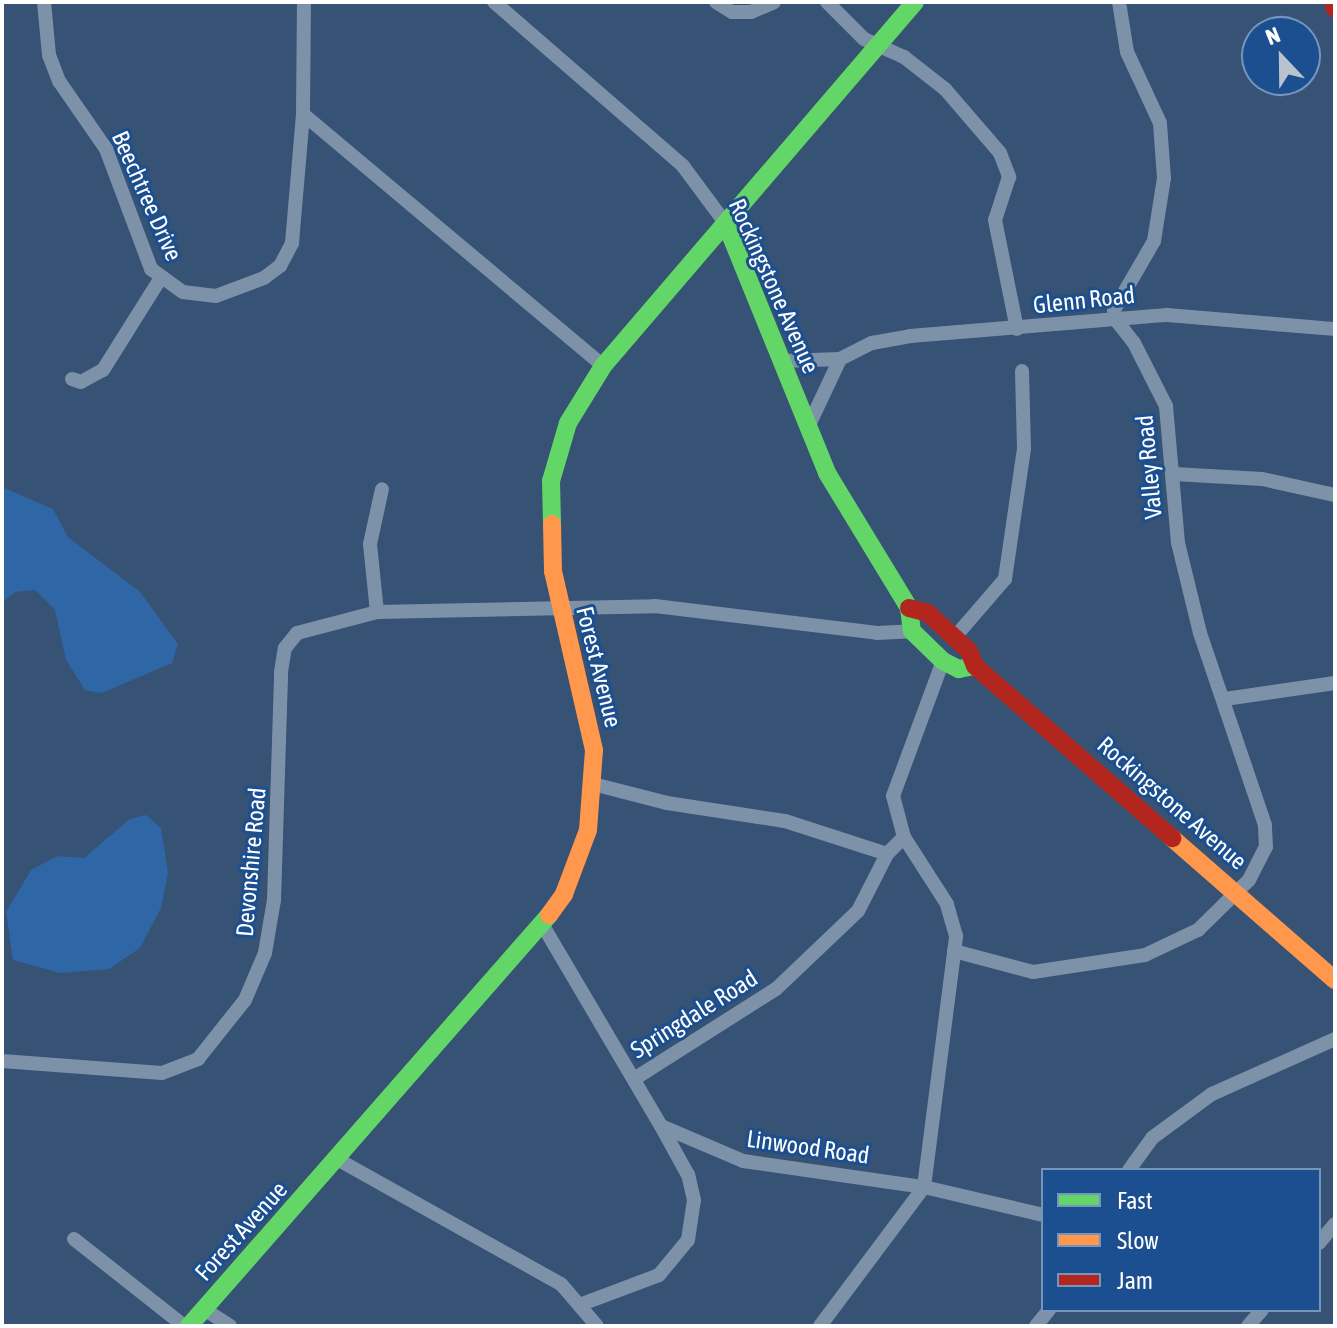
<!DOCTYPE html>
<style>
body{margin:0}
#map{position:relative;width:1337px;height:1328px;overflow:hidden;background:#365274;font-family:"Asap Condensed",sans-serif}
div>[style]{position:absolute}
.green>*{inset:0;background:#2f66a5}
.street>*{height:14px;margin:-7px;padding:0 7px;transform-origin:7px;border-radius:7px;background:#7d92a8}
.fast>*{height:18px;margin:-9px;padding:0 9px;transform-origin:9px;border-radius:9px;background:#63d668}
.slow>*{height:18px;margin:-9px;padding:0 9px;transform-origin:9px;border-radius:9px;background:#ff974d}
.jam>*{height:18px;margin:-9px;padding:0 9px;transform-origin:9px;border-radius:9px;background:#b3261e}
span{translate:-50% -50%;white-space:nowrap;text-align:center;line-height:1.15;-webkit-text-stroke:6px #1b4f8f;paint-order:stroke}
.street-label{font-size:24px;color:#fff}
.frame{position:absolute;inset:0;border:4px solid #fff;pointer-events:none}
.legend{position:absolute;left:1041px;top:1168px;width:280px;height:144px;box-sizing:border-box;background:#1b4f8f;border:2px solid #7695bc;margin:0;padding:10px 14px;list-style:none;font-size:24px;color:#fff}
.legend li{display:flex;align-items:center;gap:16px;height:40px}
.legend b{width:40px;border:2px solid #7695bc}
.north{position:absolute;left:1241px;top:16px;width:80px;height:80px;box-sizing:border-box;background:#1b4f8f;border:2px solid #7695bc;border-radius:50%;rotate:338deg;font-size:22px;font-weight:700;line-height:32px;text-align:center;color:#fff}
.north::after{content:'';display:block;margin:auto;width:28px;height:36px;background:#b9c2ce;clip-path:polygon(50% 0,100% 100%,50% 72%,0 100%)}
</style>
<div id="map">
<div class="green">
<div style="clip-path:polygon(2px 487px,53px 509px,68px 537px,140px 592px,178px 644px,172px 663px,102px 693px,85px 690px,66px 660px,55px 610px,35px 590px,15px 592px,2px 603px)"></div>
<div style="clip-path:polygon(146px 815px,161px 828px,168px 873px,161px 908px,140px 948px,109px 969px,60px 973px,13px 960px,6px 912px,31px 870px,57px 856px,84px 858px,130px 819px)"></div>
</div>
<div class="street">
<div style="left:44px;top:2px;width:53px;rotate:84.6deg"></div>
<div style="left:49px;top:55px;width:28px;rotate:69deg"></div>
<div style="left:59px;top:81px;width:83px;rotate:55.3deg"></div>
<div style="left:106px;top:149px;width:128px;rotate:69.4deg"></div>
<div style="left:151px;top:269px;width:39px;rotate:36deg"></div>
<div style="left:183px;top:292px;width:33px;rotate:7deg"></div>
<div style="left:216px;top:296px;width:51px;rotate:-20.6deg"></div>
<div style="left:264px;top:278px;width:20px;rotate:-37deg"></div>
<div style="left:280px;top:266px;width:26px;rotate:-62deg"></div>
<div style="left:292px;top:243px;width:129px;rotate:-85.1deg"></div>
<div style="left:303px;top:114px;width:112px;rotate:-89.5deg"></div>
<div style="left:494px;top:2px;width:250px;rotate:40.9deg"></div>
<div style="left:683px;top:166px;width:72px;rotate:53.4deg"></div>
<div style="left:716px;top:2px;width:19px;rotate:32deg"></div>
<div style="left:732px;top:12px;width:19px"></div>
<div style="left:751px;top:12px;width:25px;rotate:-23deg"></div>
<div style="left:827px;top:2px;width:52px;rotate:45deg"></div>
<div style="left:864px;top:39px;width:44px;rotate:24.2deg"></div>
<div style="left:904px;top:57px;width:52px;rotate:38deg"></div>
<div style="left:945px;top:89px;width:84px;rotate:49.3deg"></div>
<div style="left:1000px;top:153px;width:26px;rotate:69deg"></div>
<div style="left:1009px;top:177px;width:45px;rotate:108deg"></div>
<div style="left:995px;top:220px;width:111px;rotate:78.6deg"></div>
<div style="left:303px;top:114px;width:392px;rotate:40deg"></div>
<div style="left:783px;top:361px;width:57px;rotate:-2deg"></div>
<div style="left:72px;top:379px;width:9px;rotate:18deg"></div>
<div style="left:81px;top:382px;width:25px;rotate:-29deg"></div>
<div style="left:103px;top:370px;width:107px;rotate:-57.9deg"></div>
<div style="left:809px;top:425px;width:73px;rotate:-64.8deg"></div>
<div style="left:840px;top:359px;width:36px;rotate:-27deg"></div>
<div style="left:872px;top:343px;width:39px;rotate:-10deg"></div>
<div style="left:910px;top:336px;width:258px;rotate:-4.7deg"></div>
<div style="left:1167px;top:315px;width:169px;rotate:4.8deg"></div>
<div style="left:1174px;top:474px;width:88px;rotate:3.3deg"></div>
<div style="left:1262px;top:479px;width:75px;rotate:12.4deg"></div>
<div style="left:377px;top:612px;width:68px;rotate:-95.9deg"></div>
<div style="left:370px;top:544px;width:56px;rotate:-77.7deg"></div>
<div style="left:954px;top:638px;width:78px;rotate:-49.2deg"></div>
<div style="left:1005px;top:579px;width:132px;rotate:-81.7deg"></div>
<div style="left:1024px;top:448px;width:77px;rotate:-91.5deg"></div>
<div style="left:1225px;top:699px;width:111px;rotate:-8.3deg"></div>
<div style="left:593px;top:784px;width:76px;rotate:14.4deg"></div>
<div style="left:667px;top:803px;width:119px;rotate:8.7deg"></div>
<div style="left:785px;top:821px;width:107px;rotate:17.9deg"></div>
<div style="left:542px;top:924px;width:234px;rotate:59.5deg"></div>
<div style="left:661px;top:1126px;width:89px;rotate:23.1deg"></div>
<div style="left:743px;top:1161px;width:183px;rotate:8.2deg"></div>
<div style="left:924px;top:1187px;width:122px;rotate:13.2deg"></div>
<div style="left:954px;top:951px;width:82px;rotate:14.9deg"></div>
<div style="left:1033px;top:972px;width:113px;rotate:-8.6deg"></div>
<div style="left:1145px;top:955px;width:59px;rotate:-25.3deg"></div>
<div style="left:1198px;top:930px;width:71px;rotate:-44.4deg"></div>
<div style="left:1249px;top:880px;width:37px;rotate:-63deg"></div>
<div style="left:1266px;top:847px;width:22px;rotate:-93deg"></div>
<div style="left:1265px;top:825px;width:203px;rotate:-108.7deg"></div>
<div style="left:1200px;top:633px;width:93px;rotate:-103.7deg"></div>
<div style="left:1178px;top:543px;width:138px;rotate:-95deg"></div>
<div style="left:1166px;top:406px;width:71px;rotate:-116.9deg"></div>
<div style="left:1134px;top:343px;width:31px;rotate:-128deg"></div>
<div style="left:1115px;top:319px;width:9px;rotate:-96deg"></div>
<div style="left:1114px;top:310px;width:80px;rotate:-59.9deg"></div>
<div style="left:1154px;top:241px;width:64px;rotate:-81deg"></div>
<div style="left:1164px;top:178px;width:55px;rotate:-94.2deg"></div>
<div style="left:1160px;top:123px;width:78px;rotate:-114.9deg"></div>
<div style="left:1127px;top:52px;width:51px;rotate:-99.1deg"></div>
<div style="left:2px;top:1061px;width:160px;rotate:4.3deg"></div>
<div style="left:162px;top:1073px;width:39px;rotate:-21deg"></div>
<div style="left:198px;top:1059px;width:75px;rotate:-51.5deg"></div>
<div style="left:245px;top:1000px;width:51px;rotate:-66.9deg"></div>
<div style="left:265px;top:953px;width:54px;rotate:-80.4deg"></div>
<div style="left:274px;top:900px;width:228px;rotate:-88.2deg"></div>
<div style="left:281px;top:672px;width:24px;rotate:-81deg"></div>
<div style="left:285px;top:648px;width:19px;rotate:-51deg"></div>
<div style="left:297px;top:633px;width:83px;rotate:-14.7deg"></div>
<div style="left:377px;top:612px;width:278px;rotate:-1.2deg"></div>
<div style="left:655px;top:606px;width:224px;rotate:6.9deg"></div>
<div style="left:877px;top:633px;width:35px;rotate:-3deg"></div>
<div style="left:634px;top:1079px;width:168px;rotate:-32.4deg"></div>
<div style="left:776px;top:989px;width:113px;rotate:-43.6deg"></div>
<div style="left:858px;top:911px;width:64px;rotate:-63deg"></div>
<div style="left:887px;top:854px;width:24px;rotate:-45deg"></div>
<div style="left:337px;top:1159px;width:257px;rotate:29.2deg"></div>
<div style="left:561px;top:1284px;width:55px;rotate:49.4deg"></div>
<div style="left:1129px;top:1170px;width:39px;rotate:-54deg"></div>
<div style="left:1152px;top:1138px;width:74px;rotate:-36.3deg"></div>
<div style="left:1212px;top:1094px;width:135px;rotate:-24.1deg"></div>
<div style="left:74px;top:1239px;width:140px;rotate:38.3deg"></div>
<div style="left:1319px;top:1243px;width:25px;rotate:-50deg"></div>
<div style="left:582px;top:1304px;width:82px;rotate:-20.6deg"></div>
<div style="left:659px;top:1275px;width:45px;rotate:-50.4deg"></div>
<div style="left:688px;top:1240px;width:40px;rotate:-81.5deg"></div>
<div style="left:694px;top:1200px;width:26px;rotate:-103deg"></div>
<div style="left:688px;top:1175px;width:56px;rotate:-118.9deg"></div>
<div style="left:204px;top:1309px;width:31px;rotate:33deg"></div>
<div style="left:820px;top:1326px;width:174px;rotate:-53.2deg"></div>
<div style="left:924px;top:1187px;width:253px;rotate:-82.7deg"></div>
<div style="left:956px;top:936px;width:33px;rotate:-106deg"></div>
<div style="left:947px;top:904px;width:80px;rotate:-122.7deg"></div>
<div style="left:904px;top:837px;width:42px;rotate:-105deg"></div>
<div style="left:893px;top:796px;width:144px;rotate:-69.7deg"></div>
<div style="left:1036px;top:1326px;width:21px;rotate:-51deg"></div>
<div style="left:1248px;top:1326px;width:21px;rotate:-49deg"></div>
</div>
<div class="fast">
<div style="left:726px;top:224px;width:269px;rotate:67.9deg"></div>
<div style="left:827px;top:473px;width:158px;rotate:58.7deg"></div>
<div style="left:909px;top:608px;width:23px;rotate:83deg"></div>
<div style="left:912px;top:631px;width:43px;rotate:44.1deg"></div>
<div style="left:943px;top:661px;width:18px;rotate:27deg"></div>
<div style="left:959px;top:669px;width:16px;rotate:-11deg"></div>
<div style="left:552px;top:524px;width:43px;rotate:-91.3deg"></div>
<div style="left:551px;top:481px;width:60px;rotate:-73.7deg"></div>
<div style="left:568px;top:423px;width:67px;rotate:-58.4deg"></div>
<div style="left:603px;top:366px;width:479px;rotate:-49.4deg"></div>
<div style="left:189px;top:1326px;width:546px;rotate:-48.78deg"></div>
</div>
<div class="slow">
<div style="left:1172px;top:838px;width:216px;rotate:41.1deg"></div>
<div style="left:549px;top:915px;width:26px;rotate:-54deg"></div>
<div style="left:564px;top:894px;width:68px;rotate:-69.4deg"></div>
<div style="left:588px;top:830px;width:80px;rotate:-85.7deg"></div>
<div style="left:594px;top:750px;width:184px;rotate:-102.9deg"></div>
<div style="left:553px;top:571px;width:47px;rotate:-91.2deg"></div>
</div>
<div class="jam">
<div style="left:1333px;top:2px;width:7px;rotate:74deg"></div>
<div style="left:909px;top:608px;width:20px;rotate:15deg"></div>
<div style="left:928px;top:613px;width:56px;rotate:42.8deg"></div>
<div style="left:969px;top:651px;width:16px;rotate:68deg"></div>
<div style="left:975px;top:666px;width:262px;rotate:41.1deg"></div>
</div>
<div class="street-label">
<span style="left:147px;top:196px;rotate:66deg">Beechtree Drive</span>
<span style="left:774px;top:286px;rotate:66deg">Rockingstone Avenue</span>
<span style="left:1084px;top:300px;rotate:-6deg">Glenn Road</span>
<span style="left:1149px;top:467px;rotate:-95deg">Valley Road</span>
<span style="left:599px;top:667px;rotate:76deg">Forest Avenue</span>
<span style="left:1172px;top:803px;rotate:41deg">Rockingstone Avenue</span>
<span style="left:251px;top:862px;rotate:-85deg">Devonshire Road</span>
<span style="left:694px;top:1014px;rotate:-32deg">Springdale Road</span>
<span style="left:808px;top:1147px;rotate:8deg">Linwood Road</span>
<span style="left:241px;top:1231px;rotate:-48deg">Forest Avenue</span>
</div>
<div class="frame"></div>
<ul class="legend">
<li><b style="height:10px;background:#63d668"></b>Fast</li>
<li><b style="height:10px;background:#ff974d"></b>Slow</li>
<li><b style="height:10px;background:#b3261e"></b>Jam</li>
</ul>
<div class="north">N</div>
</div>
